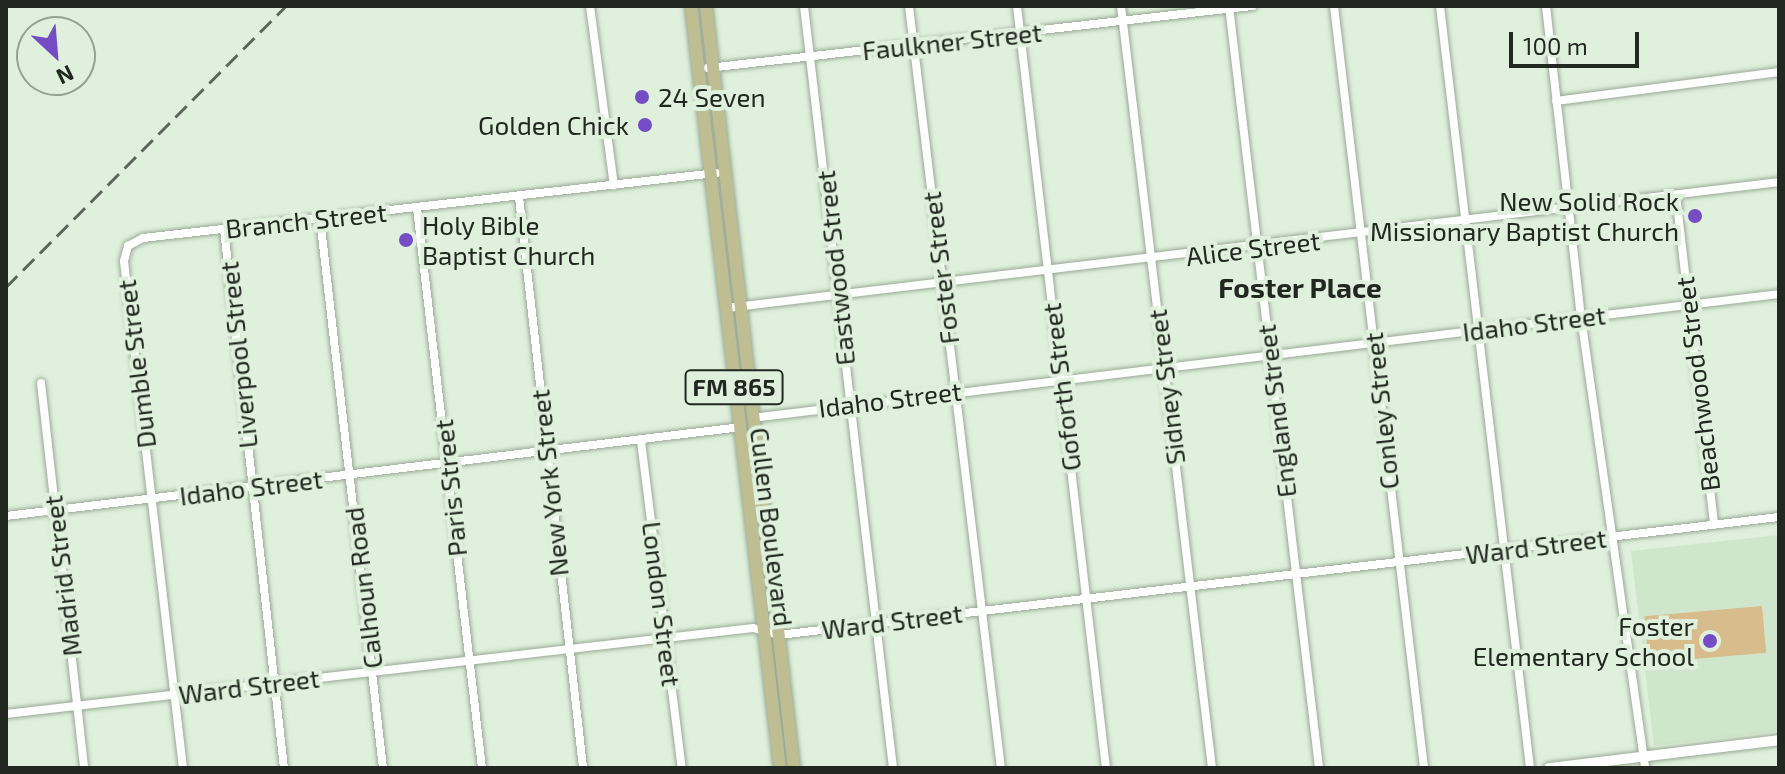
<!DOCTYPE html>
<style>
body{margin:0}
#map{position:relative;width:1785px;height:774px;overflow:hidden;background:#dff1dc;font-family:"Exo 2",sans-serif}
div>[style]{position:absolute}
.built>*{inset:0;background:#cfe6cc}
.green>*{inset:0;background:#d9bc8c;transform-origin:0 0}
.roads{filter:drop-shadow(0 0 2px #99a996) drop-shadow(0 0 2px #99a996)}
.minor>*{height:8px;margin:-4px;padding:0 4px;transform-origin:4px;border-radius:4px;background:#fff}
.tertiary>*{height:10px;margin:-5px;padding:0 5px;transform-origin:5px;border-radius:5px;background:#fff}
.primary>*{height:12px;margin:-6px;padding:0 6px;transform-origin:6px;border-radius:6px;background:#bebe92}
.rail>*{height:3px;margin-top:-1.5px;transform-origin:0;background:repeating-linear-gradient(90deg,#5b655a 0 16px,transparent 0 24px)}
.dots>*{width:22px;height:22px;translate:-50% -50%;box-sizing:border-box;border:4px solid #dff1dc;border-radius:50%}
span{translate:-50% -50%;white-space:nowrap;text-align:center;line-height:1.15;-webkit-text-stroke:8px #dff1dc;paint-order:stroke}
.shield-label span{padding:2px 6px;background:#dff1dc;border:2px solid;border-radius:6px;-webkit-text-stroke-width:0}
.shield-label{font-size:24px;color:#222821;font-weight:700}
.street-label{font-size:26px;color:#222821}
.poi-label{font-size:26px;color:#222821}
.left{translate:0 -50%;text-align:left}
.right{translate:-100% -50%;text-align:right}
.neighbourhood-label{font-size:28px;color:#222821;font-weight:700}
.frame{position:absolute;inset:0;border:8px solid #222821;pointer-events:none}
.north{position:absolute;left:16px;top:16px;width:80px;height:80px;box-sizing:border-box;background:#dff1dc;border:2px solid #93a191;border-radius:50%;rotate:154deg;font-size:22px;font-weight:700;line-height:32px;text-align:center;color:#222821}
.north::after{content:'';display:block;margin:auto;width:28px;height:36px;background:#764cc5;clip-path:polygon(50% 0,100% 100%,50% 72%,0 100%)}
.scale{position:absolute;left:1509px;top:32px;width:130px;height:36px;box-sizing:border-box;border:4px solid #222821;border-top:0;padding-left:10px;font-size:24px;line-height:28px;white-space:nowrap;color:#222821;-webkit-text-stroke:6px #dff1dc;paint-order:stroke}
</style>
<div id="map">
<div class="built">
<div style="clip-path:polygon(1779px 535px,1779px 731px,1654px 746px,1631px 551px)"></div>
</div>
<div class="green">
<div style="left:1762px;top:606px;width:47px;height:118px;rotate:85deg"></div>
</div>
<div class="roads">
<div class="minor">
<div style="left:590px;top:6px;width:181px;rotate:82.4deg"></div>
<div style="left:804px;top:6px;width:767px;rotate:83.34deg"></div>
<div style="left:909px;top:6px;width:768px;rotate:83.12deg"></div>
<div style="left:1017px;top:6px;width:767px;rotate:83.34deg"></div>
<div style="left:1121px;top:6px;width:767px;rotate:83.19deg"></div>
<div style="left:1229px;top:6px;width:767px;rotate:83.26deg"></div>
<div style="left:1334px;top:6px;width:767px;rotate:83.26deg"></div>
<div style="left:1440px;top:6px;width:767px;rotate:83.26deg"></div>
<div style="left:1546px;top:6px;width:313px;rotate:83.6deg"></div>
<div style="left:1581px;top:317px;width:456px;rotate:81.9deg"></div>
<div style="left:708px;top:68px;width:548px;rotate:-6.5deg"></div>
<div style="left:1556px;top:101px;width:225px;rotate:-7.4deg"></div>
<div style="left:1676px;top:195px;width:331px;rotate:83.4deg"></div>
<div style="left:519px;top:197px;width:575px;rotate:83.6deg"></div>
<div style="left:417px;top:208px;width:564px;rotate:83.38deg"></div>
<div style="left:320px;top:218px;width:554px;rotate:83.47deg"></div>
<div style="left:224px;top:229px;width:542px;rotate:83.65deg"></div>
<div style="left:727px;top:308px;width:1060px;rotate:-6.83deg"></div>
<div style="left:41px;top:383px;width:387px;rotate:83.6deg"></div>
<div style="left:752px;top:418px;width:1034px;rotate:-6.88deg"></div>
<div style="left:641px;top:441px;width:330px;rotate:82.9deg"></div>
<div style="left:6px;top:516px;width:740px;rotate:-6.9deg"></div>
<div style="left:6px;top:714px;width:752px;rotate:-6.57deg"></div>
<div style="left:753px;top:628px;width:27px;rotate:15deg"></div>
<div style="left:779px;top:635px;width:1007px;rotate:-6.73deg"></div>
<div style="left:183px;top:768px;width:510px;rotate:-96.64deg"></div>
<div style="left:124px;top:261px;width:16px;rotate:-75deg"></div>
<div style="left:128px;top:246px;width:17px;rotate:-28deg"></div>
<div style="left:143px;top:238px;width:577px;rotate:-6.47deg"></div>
</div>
<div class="tertiary">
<div style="left:1549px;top:768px;width:232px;rotate:-6.9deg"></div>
</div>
<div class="primary">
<div style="left:691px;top:6px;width:767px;rotate:83.34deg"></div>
<div style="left:706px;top:6px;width:767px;rotate:83.41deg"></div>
</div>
</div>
<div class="rail">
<div style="left:6px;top:287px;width:397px;rotate:-45.1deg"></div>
</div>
<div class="dots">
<div style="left:642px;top:97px;background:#764cc5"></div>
<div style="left:645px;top:125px;background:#764cc5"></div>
<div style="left:1695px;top:216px;background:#764cc5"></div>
<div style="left:406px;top:240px;background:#764cc5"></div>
<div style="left:1710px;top:641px;background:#764cc5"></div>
</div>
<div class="shield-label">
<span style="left:734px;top:387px">FM 865</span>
</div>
<div class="street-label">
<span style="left:952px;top:41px;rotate:-6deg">Faulkner Street</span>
<span style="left:306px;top:220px;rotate:-6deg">Branch Street</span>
<span style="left:1253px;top:248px;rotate:-7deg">Alice Street</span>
<span style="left:835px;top:268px;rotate:-96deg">Eastwood Street</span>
<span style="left:940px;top:268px;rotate:-97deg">Foster Street</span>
<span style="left:1534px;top:323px;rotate:-7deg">Idaho Street</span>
<span style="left:238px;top:355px;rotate:-96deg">Liverpool Street</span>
<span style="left:136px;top:364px;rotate:-97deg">Dumble Street</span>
<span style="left:1697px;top:384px;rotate:-97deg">Beachwood Street</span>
<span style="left:1061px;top:387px;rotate:-97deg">Goforth Street</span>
<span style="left:1166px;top:387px;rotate:-97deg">Sidney Street</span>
<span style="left:890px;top:399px;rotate:-7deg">Idaho Street</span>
<span style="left:1276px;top:411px;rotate:-97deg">England Street</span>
<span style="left:1381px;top:411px;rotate:-96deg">Conley Street</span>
<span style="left:549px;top:483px;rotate:-96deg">New York Street</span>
<span style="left:251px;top:487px;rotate:-7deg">Idaho Street</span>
<span style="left:450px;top:488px;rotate:-96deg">Paris Street</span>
<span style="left:772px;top:527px;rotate:83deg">Cullen Boulevard</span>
<span style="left:1536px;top:546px;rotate:-7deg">Ward Street</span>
<span style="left:62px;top:576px;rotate:-97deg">Madrid Street</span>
<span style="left:363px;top:588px;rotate:-97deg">Calhoun Road</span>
<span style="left:662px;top:604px;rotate:83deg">London Street</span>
<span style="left:892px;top:621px;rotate:-7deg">Ward Street</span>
<span style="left:249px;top:686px;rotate:-7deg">Ward Street</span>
</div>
<div class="poi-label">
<span class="left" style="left:658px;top:97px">24 Seven</span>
<span class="right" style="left:629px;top:125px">Golden Chick</span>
<span class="right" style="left:1679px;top:216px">New Solid Rock<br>Missionary Baptist Church</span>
<span class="left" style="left:422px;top:240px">Holy Bible<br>Baptist Church</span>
<span class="right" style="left:1694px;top:641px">Foster<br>Elementary School</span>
</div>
<div class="neighbourhood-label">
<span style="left:1300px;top:287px">Foster Place</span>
</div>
<div class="frame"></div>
<div class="north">N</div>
<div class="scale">100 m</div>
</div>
